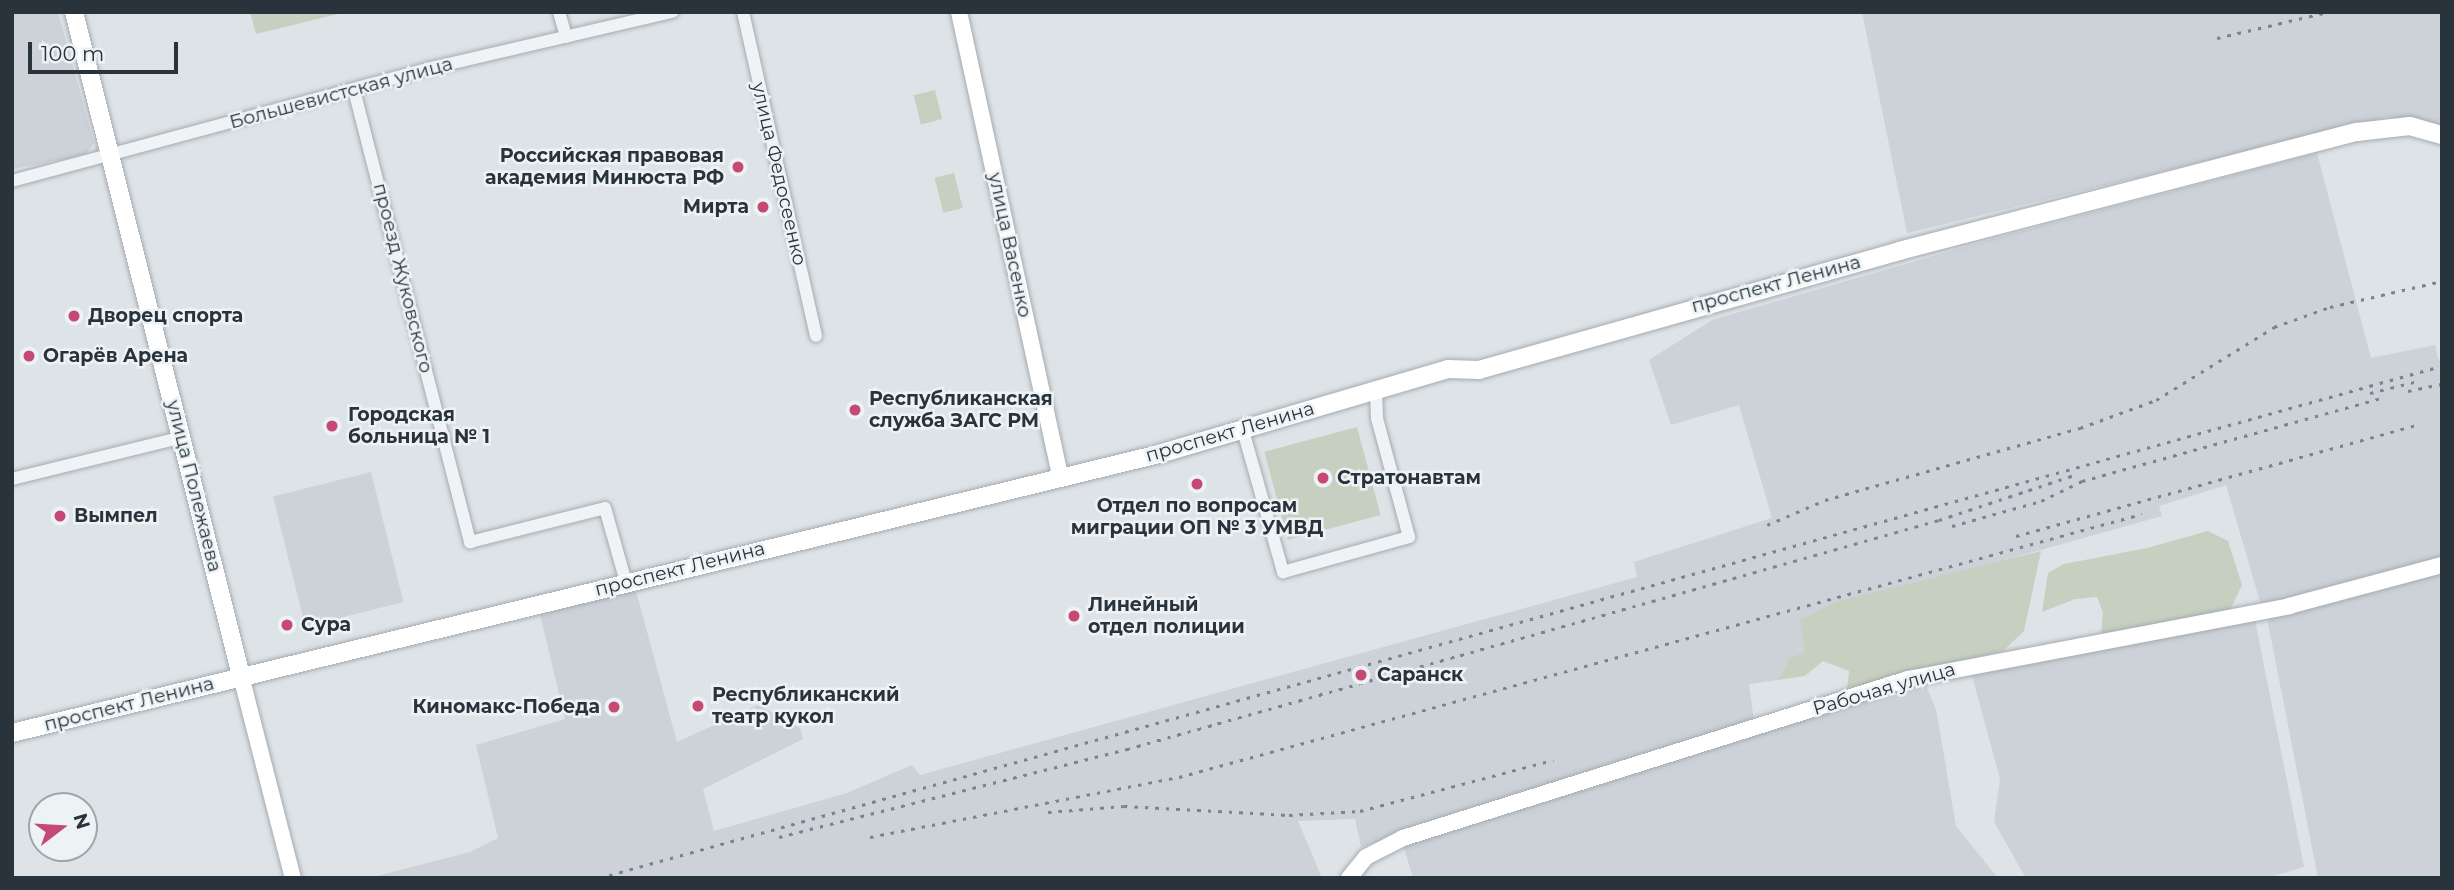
<!DOCTYPE html>
<meta charset="utf-8">
<style>
body{margin:0}
#map{position:relative;width:2454px;height:890px;overflow:hidden;background:#dee3e7;font-family:Montserrat,sans-serif}
div>[style]{position:absolute}
.built>*{inset:0;background:#ccd2d8;transform-origin:0 0}
.green>*{inset:0;background:#c7d0c0;transform-origin:0 0}
.roads{filter:drop-shadow(0 0 2px #a4abb0) drop-shadow(0 0 2px #a4abb0)}
.street>*{height:12px;margin:-6px;padding:0 6px;transform-origin:6px;border-radius:6px;background:#f0f3f5}
.secondary>*{height:16px;margin:-8px;padding:0 8px;transform-origin:8px;border-radius:8px;background:#fff}
.primary>*{height:18px;margin:-9px;padding:0 9px;transform-origin:9px;border-radius:9px;background:#fff}
.rail>*{height:2.5px;margin-top:-1.25px;transform-origin:0;background:repeating-linear-gradient(90deg,#78858f 0 3.5px,transparent 0 10.5px)}
.dots>*{width:19px;height:19px;translate:-50% -50%;box-sizing:border-box;border:4px solid #edf2f4;border-radius:50%}
span{translate:-50% -50%;white-space:nowrap;text-align:center;line-height:1.15;-webkit-text-stroke:5px #edf2f4;paint-order:stroke}
.street-label{font-size:19px;color:#28333c}
.poi-label{font-size:19px;color:#28333c;font-weight:700}
.right{translate:-100% -50%;text-align:right}
.left{translate:0 -50%;text-align:left}
.frame{position:absolute;inset:0;border:14px solid #28333c;pointer-events:none}
.north{position:absolute;left:28px;top:792px;width:70px;height:70px;box-sizing:border-box;background:#edf2f4;border:2px solid #9ea6aa;border-radius:50%;rotate:73deg;font-size:19px;font-weight:700;line-height:28px;text-align:center;color:#28333c}
.north::after{content:'';display:block;margin:auto;width:24px;height:32px;background:#c54973;clip-path:polygon(50% 0,100% 100%,50% 72%,0 100%)}
.scale{position:absolute;left:28px;top:42px;width:150px;height:32px;box-sizing:border-box;border:4px solid #28333c;border-top:0;padding-left:9px;font-size:21px;line-height:24px;white-space:nowrap;color:#28333c;-webkit-text-stroke:5px #edf2f4;paint-order:stroke}
</style>
<div id="map">
<div class="built">
<div style="clip-path:polygon(12px 12px,58px 12px,94px 143px,85px 155px,12px 169px)"></div>
<div style="clip-path:polygon(1862px 12px,2442px 12px,2442px 126px,2388px 117px,1907px 233px)"></div>
<div style="clip-path:polygon(2317px 153px,2371px 358px,2435px 345px,2438px 359px,2442px 359px,2442px 556px,2388px 575px,2261px 605px,2226px 485px,2159px 506px,2162px 516px,1894px 591px,1835px 602px,1800px 620px,1806px 653px,1789px 658px,1778px 680px,1749px 684px,1754px 721px,1361px 847px,1355px 819px,1298px 821px,1322px 878px,369px 878px,470px 852px,498px 838px,476px 745px,565px 719px,540px 614px,636px 591px,677px 742px,758px 705px,800px 728px,803px 739px,703px 789px,714px 831px,847px 793px,912px 765px,920px 775px,1637px 577px,1634px 562px,1772px 518px,1739px 405px,1671px 425px,1649px 360px,1712px 320px,1992px 239px)"></div>
<div style="left:371px;top:472px;width:134px;height:101px;rotate:76deg"></div>
<div style="clip-path:polygon(2442px 572px,2442px 878px,2318px 878px,2267px 618px)"></div>
<div style="clip-path:polygon(2255px 620px,2304px 867px,2267px 878px,2026px 878px,1994px 822px,2000px 779px,1971px 672px)"></div>
<div style="clip-path:polygon(1924px 681px,1936px 709px,1956px 826px,1998px 878px,1413px 878px,1403px 845px)"></div>
</div>
<div class="green">
<div style="clip-path:polygon(250px 12px,346px 12px,256px 34px)"></div>
<div style="left:935px;top:90px;width:30px;height:22px;rotate:76deg"></div>
<div style="left:954px;top:173px;width:36px;height:20px;rotate:76deg"></div>
<div style="left:1357px;top:427px;width:91px;height:96px;rotate:75deg"></div>
<div style="clip-path:polygon(2208px 531px,2228px 541px,2242px 585px,2229px 612px,2101px 634px,2103px 613px,2097px 597px,2075px 599px,2042px 612px,2048px 573px,2064px 564px,2147px 548px)"></div>
<div style="clip-path:polygon(2041px 551px,2024px 631px,2003px 651px,1847px 690px,1849px 671px,1823px 661px,1805px 676px,1778px 680px,1789px 658px,1805px 652px,1800px 620px,1835px 602px)"></div>
</div>
<div class="roads">
<div class="street">
<div style="left:559px;top:12px;width:26px;rotate:74deg"></div>
<div style="left:743px;top:12px;width:332px;rotate:77.3deg"></div>
<div style="left:354px;top:90px;width:467px;rotate:75.6deg"></div>
<div style="left:470px;top:542px;width:139px;rotate:-14.1deg"></div>
<div style="left:605px;top:508px;width:77px;rotate:74.2deg"></div>
<div style="left:12px;top:181px;width:430px;rotate:-15.1deg"></div>
<div style="left:427px;top:69px;width:252px;rotate:-13.1deg"></div>
<div style="left:1242px;top:427px;width:151px;rotate:74.2deg"></div>
<div style="left:1283px;top:572px;width:131px;rotate:-15.5deg"></div>
<div style="left:1409px;top:537px;width:123px;rotate:-105.1deg"></div>
<div style="left:1377px;top:418px;width:29px;rotate:-92deg"></div>
<div style="left:12px;top:479px;width:176px;rotate:-13.8deg"></div>
</div>
<div class="secondary">
<div style="left:959px;top:12px;width:477px;rotate:77.7deg"></div>
<div style="left:241px;top:676px;width:209px;rotate:75.6deg"></div>
<div style="left:1349px;top:878px;width:27px;rotate:-51deg"></div>
<div style="left:1366px;top:857px;width:42px;rotate:-27.2deg"></div>
<div style="left:1403px;top:838px;width:529px;rotate:-17.48deg"></div>
<div style="left:1908px;top:679px;width:388px;rotate:-10.8deg"></div>
<div style="left:2289px;top:606px;width:158px;rotate:-15deg"></div>
</div>
<div class="primary">
<div style="left:74px;top:12px;width:685px;rotate:75.88deg"></div>
<div style="left:12px;top:733px;width:1180px;rotate:-13.67deg"></div>
<div style="left:1159px;top:454px;width:301px;rotate:-16.4deg"></div>
<div style="left:1448px;top:369px;width:31px;rotate:2deg"></div>
<div style="left:1479px;top:370px;width:437px;rotate:-15.8deg"></div>
<div style="left:1899px;top:251px;width:473px;rotate:-14.6deg"></div>
<div style="left:2357px;top:132px;width:53px;rotate:-6.5deg"></div>
<div style="left:2410px;top:126px;width:33px;rotate:16deg"></div>
</div>
</div>
<div class="rail">
<div style="left:2217px;top:38px;width:114px;rotate:-13.2deg"></div>
<div style="left:2408px;top:391px;width:35px;rotate:-12deg"></div>
<div style="left:2370px;top:393px;width:49px;rotate:-14deg"></div>
<div style="left:1767px;top:525px;width:63px;rotate:-23.3deg"></div>
<div style="left:1825px;top:500px;width:265px;rotate:-15.8deg"></div>
<div style="left:2080px;top:428px;width:81px;rotate:-20.2deg"></div>
<div style="left:2156px;top:400px;width:139px;rotate:-31.7deg"></div>
<div style="left:2274px;top:327px;width:59px;rotate:-19.7deg"></div>
<div style="left:2330px;top:307px;width:115px;rotate:-13.1deg"></div>
<div style="left:1952px;top:526px;width:92px;rotate:-15.7deg"></div>
<div style="left:2041px;top:501px;width:46px;rotate:-26deg"></div>
<div style="left:2082px;top:481px;width:313px;rotate:-15.5deg"></div>
<div style="left:2016px;top:536px;width:415px;rotate:-15.5deg"></div>
<div style="left:1048px;top:812px;width:76px;rotate:-4.5deg"></div>
<div style="left:1124px;top:806px;width:165px;rotate:3.1deg"></div>
<div style="left:1289px;top:815px;width:71px;rotate:-3.2deg"></div>
<div style="left:1360px;top:811px;width:200px;rotate:-14.8deg"></div>
<div style="left:779px;top:837px;width:359px;rotate:-14.2deg"></div>
<div style="left:1127px;top:749px;width:535px;rotate:-15.72deg"></div>
<div style="left:1642px;top:604px;width:309px;rotate:-15.8deg"></div>
<div style="left:1939px;top:520px;width:145px;rotate:-18.4deg"></div>
<div style="left:870px;top:837px;width:315px;rotate:-11deg"></div>
<div style="left:1179px;top:777px;width:998px;rotate:-15.28deg"></div>
<div style="left:599px;top:878px;width:1913px;rotate:-15.53deg"></div>
</div>
<div class="dots">
<div style="left:738px;top:167px;background:#c54973"></div>
<div style="left:763px;top:207px;background:#c54973"></div>
<div style="left:74px;top:316px;background:#c54973"></div>
<div style="left:29px;top:356px;background:#c54973"></div>
<div style="left:855px;top:410px;background:#c54973"></div>
<div style="left:332px;top:426px;background:#c54973"></div>
<div style="left:1323px;top:478px;background:#c54973"></div>
<div style="left:1197px;top:484px;background:#c54973"></div>
<div style="left:60px;top:516px;background:#c54973"></div>
<div style="left:1074px;top:616px;background:#c54973"></div>
<div style="left:287px;top:625px;background:#c54973"></div>
<div style="left:1361px;top:675px;background:#c54973"></div>
<div style="left:698px;top:706px;background:#c54973"></div>
<div style="left:614px;top:707px;background:#c54973"></div>
</div>
<div class="street-label">
<span style="left:341px;top:93px;rotate:-15deg">Большевистская улица</span>
<span style="left:779px;top:174px;rotate:77deg">улица Федосеенко</span>
<span style="left:1010px;top:245px;rotate:78deg">улица Васенко</span>
<span style="left:403px;top:278px;rotate:76deg">проезд Жуковского</span>
<span style="left:1776px;top:284px;rotate:-15deg">проспект Ленина</span>
<span style="left:1230px;top:432px;rotate:-16deg">проспект Ленина</span>
<span style="left:194px;top:486px;rotate:76deg">улица Полежаева</span>
<span style="left:680px;top:569px;rotate:-14deg">проспект Ленина</span>
<span style="left:1884px;top:689px;rotate:-16deg">Рабочая улица</span>
<span style="left:129px;top:704px;rotate:-14deg">проспект Ленина</span>
</div>
<div class="poi-label">
<span class="right" style="left:724px;top:167px">Российская правовая<br>академия Минюста РФ</span>
<span class="right" style="left:749px;top:207px">Мирта</span>
<span class="left" style="left:88px;top:316px">Дворец cпорта</span>
<span class="left" style="left:43px;top:356px">Огарёв Арена</span>
<span class="left" style="left:869px;top:410px">Республиканская<br>служба ЗАГС РМ</span>
<span class="left" style="left:348px;top:426px">Городская<br>больница № 1</span>
<span class="left" style="left:1337px;top:478px">Стратонавтам</span>
<span style="left:1197px;top:517px">Отдел по вопросам<br>миграции ОП № 3 УМВД</span>
<span class="left" style="left:74px;top:516px">Вымпел</span>
<span class="left" style="left:1088px;top:616px">Линейный<br>отдел полиции</span>
<span class="left" style="left:301px;top:625px">Сура</span>
<span class="left" style="left:1377px;top:675px">Саранск</span>
<span class="left" style="left:712px;top:706px">Республиканский<br>театр кукол</span>
<span class="right" style="left:600px;top:707px">Киномакс-Победа</span>
</div>
<div class="frame"></div>
<div class="north">N</div>
<div class="scale">100 m</div>
</div>
